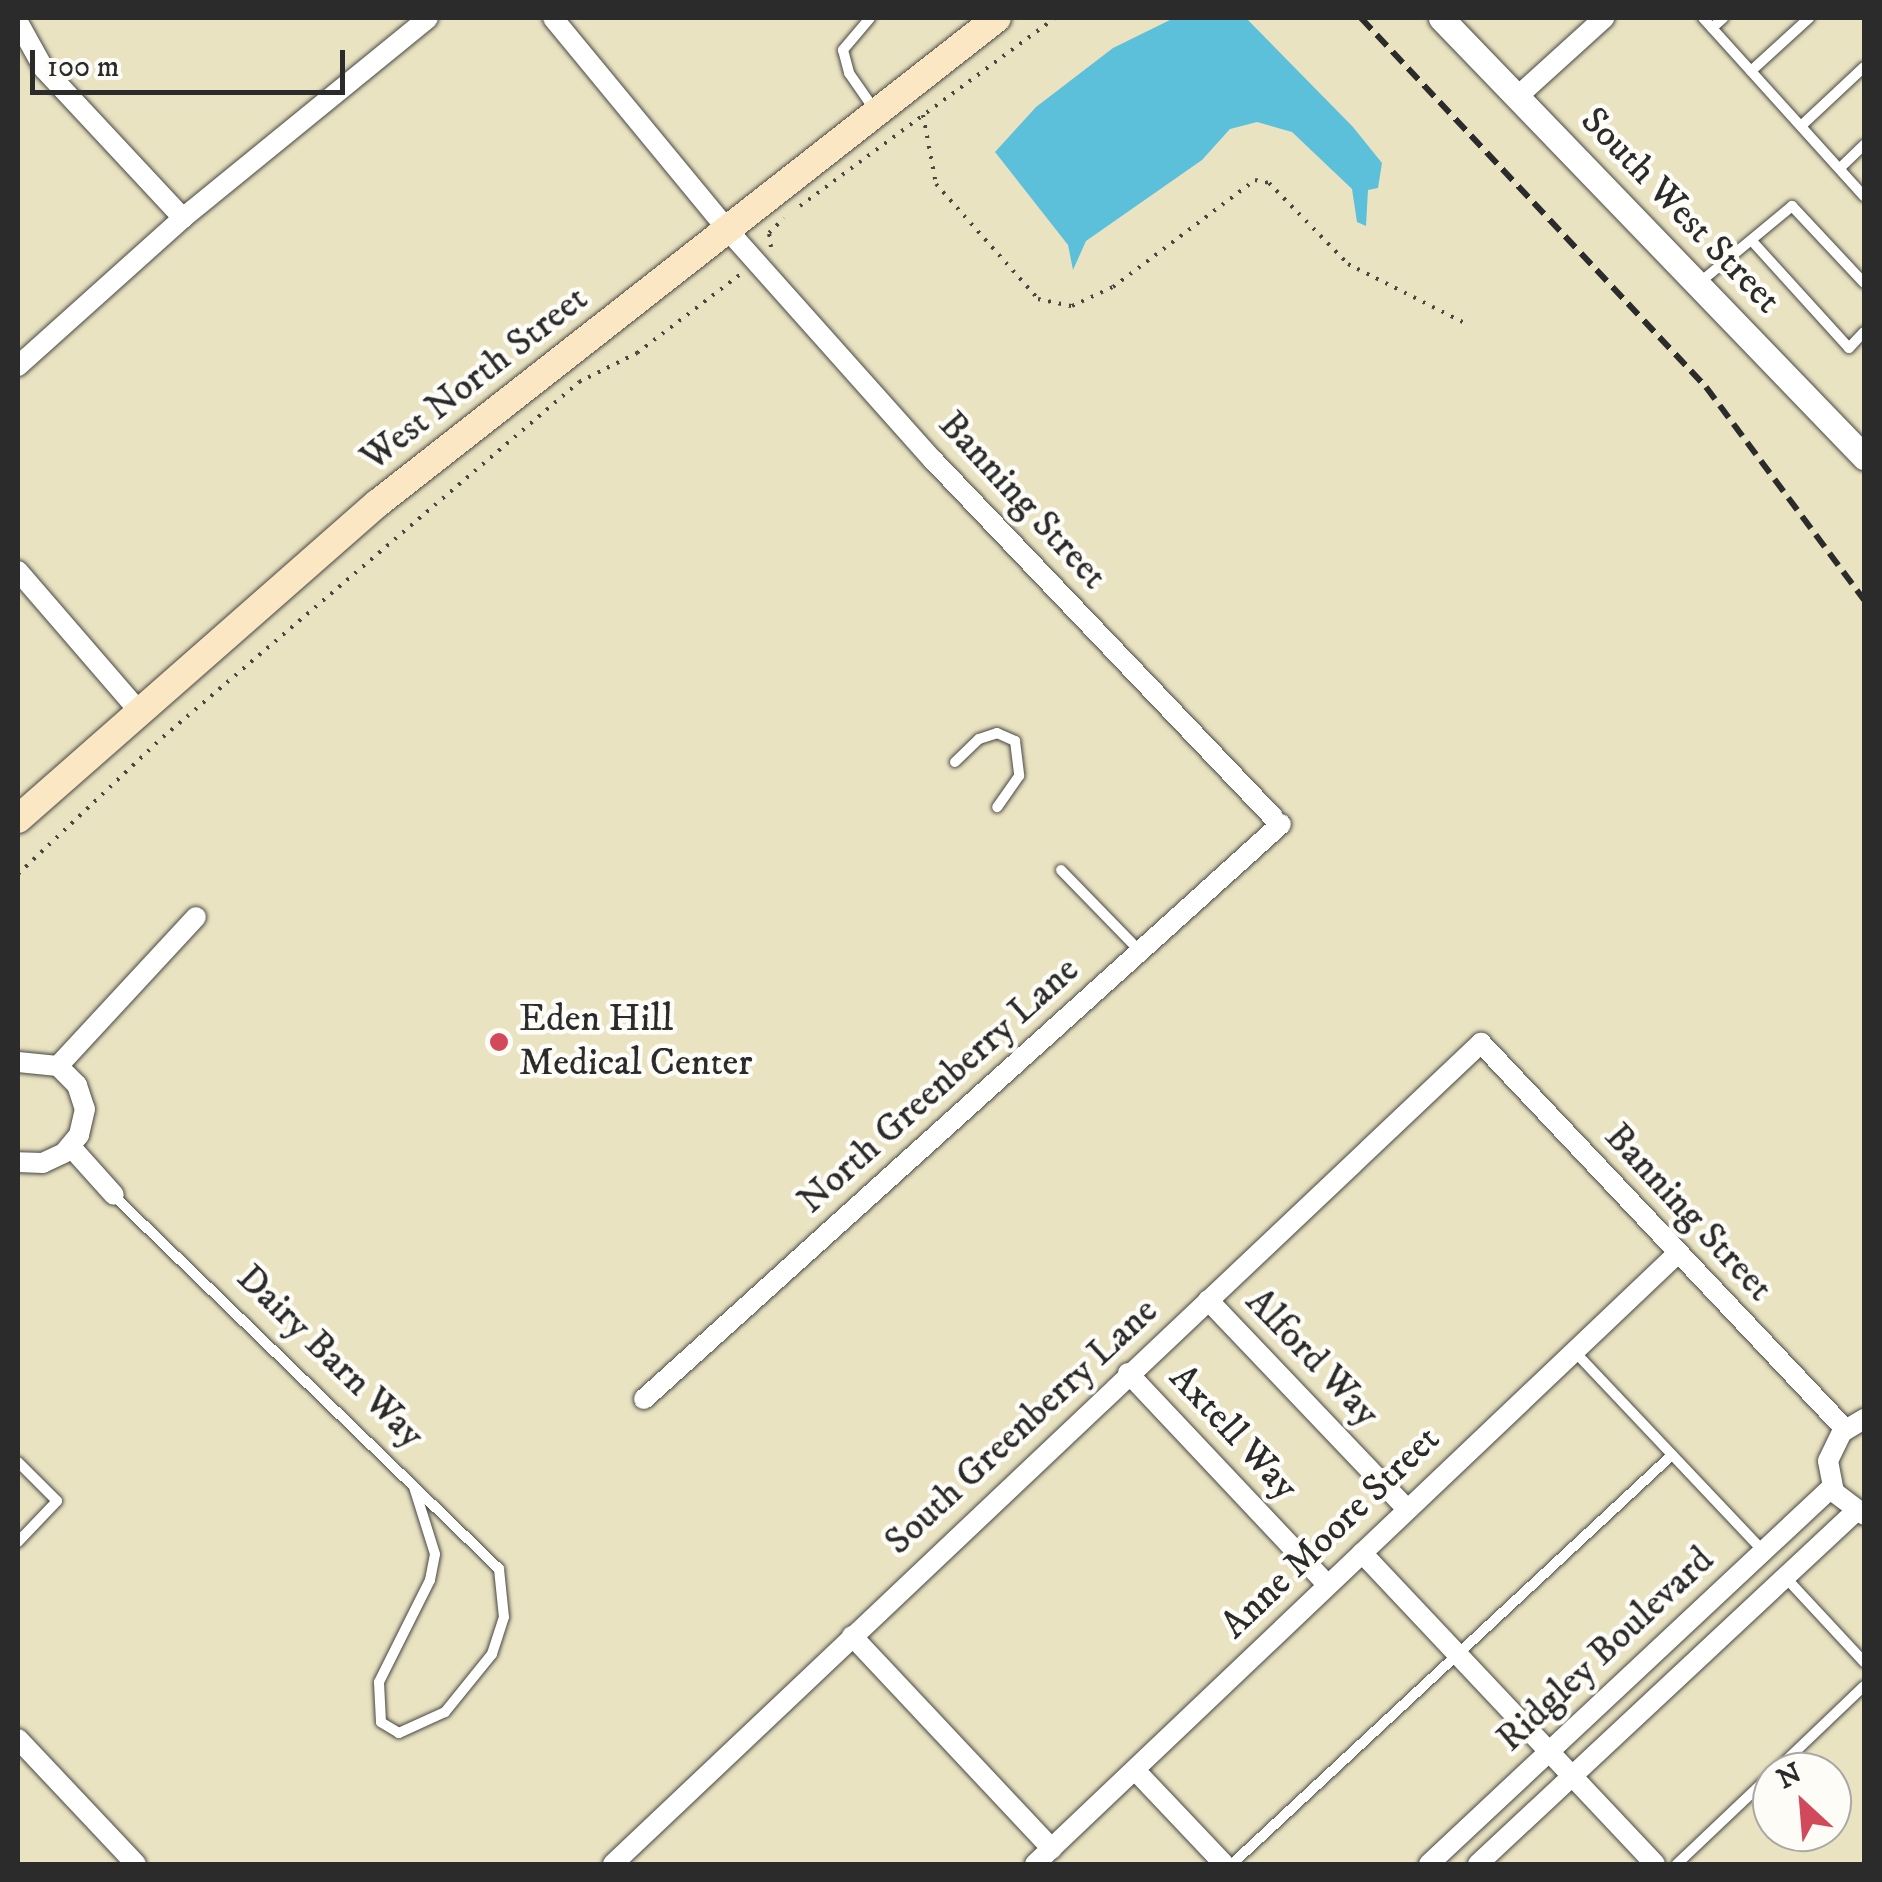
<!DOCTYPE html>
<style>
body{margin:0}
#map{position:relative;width:1882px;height:1882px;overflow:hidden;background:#e9e3c2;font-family:"IM FELL DW Pica",serif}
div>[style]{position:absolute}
.water>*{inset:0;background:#5dc0db}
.path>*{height:4px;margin-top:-2px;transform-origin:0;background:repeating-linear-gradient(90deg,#484742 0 2.5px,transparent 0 10.5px)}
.roads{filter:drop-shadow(0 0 2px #484742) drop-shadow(0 0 2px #484742)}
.service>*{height:10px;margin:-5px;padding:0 5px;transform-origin:5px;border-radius:5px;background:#fff}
.minor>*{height:20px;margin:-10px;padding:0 10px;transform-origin:10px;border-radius:10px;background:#fff}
.tertiary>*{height:25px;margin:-12.5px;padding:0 12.5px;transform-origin:12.5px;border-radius:12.5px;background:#fff}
.secondary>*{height:28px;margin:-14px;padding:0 14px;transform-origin:14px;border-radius:14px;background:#fbe7c3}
.rail>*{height:6px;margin-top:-3px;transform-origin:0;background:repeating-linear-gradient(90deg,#2b2b2b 0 15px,transparent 0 23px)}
.dots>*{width:28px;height:28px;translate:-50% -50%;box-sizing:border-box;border:5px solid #fdfcf7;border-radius:50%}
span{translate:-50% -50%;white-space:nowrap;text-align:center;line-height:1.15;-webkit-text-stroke:9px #fdfcf7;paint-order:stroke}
.street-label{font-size:38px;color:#2b2b2b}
.poi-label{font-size:38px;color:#2b2b2b}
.left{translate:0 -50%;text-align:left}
.frame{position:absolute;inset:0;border:20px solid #2b2b2b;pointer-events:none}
.north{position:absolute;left:1752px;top:1752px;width:100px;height:100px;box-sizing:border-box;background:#fdfcf7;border:2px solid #a9a8a5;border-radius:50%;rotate:334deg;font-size:28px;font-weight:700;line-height:40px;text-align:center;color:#2b2b2b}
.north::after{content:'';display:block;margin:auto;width:35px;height:45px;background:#d1495b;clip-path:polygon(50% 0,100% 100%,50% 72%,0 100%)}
.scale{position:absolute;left:30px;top:50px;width:315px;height:45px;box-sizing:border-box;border:5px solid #2b2b2b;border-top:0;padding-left:12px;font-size:30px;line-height:35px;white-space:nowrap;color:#2b2b2b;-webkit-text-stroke:8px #fdfcf7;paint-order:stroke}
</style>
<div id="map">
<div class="water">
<div style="clip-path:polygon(1174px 18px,1246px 18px,1353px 127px,1382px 163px,1378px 188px,1368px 190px,1366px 226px,1357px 222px,1352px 189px,1292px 132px,1257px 122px,1230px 129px,1202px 160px,1086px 241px,1073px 270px,1068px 245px,995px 152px,1036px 107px,1113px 48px)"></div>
</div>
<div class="path">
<div style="left:923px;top:115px;width:70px;rotate:79.3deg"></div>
<div style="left:936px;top:184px;width:154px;rotate:48.4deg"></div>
<div style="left:1038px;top:299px;width:35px;rotate:12deg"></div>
<div style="left:1072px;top:306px;width:45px;rotate:-24.9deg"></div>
<div style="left:1113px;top:287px;width:178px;rotate:-37deg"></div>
<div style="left:1255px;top:180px;width:14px;rotate:12deg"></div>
<div style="left:1269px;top:183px;width:113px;rotate:45.7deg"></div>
<div style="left:1348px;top:264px;width:129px;rotate:26.8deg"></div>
<div style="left:800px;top:206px;width:317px;rotate:-36.4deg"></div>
<div style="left:771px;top:247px;width:14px;rotate:-98deg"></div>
<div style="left:769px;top:233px;width:21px;rotate:-45deg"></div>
<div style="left:18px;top:874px;width:199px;rotate:-43.4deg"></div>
<div style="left:163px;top:737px;width:547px;rotate:-40.48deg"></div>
<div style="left:579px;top:382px;width:65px;rotate:-26.6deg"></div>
<div style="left:637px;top:353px;width:132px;rotate:-37.3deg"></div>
</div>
<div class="roads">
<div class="service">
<div style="left:870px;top:18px;width:42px;rotate:130.2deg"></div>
<div style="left:843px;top:50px;width:24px;rotate:75deg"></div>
<div style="left:849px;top:73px;width:44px;rotate:55.2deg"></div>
<div style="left:1703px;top:18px;width:240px;rotate:47.9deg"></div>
<div style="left:1712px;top:28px;width:15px;rotate:-42deg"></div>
<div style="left:1751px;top:71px;width:79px;rotate:-42.4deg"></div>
<div style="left:1801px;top:126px;width:86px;rotate:-43.1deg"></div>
<div style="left:1840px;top:168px;width:33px;rotate:-44deg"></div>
<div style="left:1752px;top:241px;width:144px;rotate:47.8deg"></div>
<div style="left:1849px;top:348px;width:22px;rotate:-47deg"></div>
<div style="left:1699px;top:283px;width:121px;rotate:-39.6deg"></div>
<div style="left:1792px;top:206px;width:105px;rotate:46.9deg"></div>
<div style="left:955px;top:762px;width:33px;rotate:-44deg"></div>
<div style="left:979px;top:739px;width:19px;rotate:-18deg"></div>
<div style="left:997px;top:733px;width:20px;rotate:24deg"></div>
<div style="left:1015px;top:741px;width:35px;rotate:83deg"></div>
<div style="left:1019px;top:776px;width:38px;rotate:125deg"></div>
<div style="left:1061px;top:870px;width:102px;rotate:45.8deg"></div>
<div style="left:114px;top:1196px;width:536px;rotate:44.09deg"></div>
<div style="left:499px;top:1569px;width:48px;rotate:84.1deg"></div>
<div style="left:504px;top:1617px;width:39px;rotate:108deg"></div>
<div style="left:492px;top:1654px;width:75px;rotate:129deg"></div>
<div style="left:445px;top:1712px;width:51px;rotate:155.5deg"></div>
<div style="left:399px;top:1733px;width:21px;rotate:-149deg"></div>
<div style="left:381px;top:1722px;width:40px;rotate:-92.9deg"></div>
<div style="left:379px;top:1682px;width:114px;rotate:-63.4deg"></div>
<div style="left:430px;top:1580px;width:26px;rotate:-79deg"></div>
<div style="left:435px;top:1554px;width:70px;rotate:-107.4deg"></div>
<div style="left:1575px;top:1352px;width:274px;rotate:46.6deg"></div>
<div style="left:18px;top:1462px;width:55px;rotate:45deg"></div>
<div style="left:57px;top:1501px;width:57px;rotate:133.6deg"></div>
<div style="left:1786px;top:1578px;width:115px;rotate:47.1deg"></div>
<div style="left:1774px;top:1772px;width:124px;rotate:-43.7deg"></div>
<div style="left:1232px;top:1864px;width:601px;rotate:-42.91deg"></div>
<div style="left:1677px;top:1864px;width:131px;rotate:-43.5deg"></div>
</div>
<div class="minor">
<div style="left:553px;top:18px;width:272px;rotate:50.5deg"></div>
<div style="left:726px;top:228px;width:311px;rotate:48.3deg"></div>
<div style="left:933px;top:460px;width:493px;rotate:46.4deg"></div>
<div style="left:18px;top:22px;width:54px;rotate:61deg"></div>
<div style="left:44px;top:69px;width:204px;rotate:47deg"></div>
<div style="left:1517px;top:97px;width:118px;rotate:-42.2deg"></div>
<div style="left:18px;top:366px;width:222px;rotate:-41.9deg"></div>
<div style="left:183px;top:218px;width:316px;rotate:-39.2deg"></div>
<div style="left:18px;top:571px;width:184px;rotate:49.2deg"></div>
<div style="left:18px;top:1062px;width:40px;rotate:5.7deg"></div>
<div style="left:58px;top:1066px;width:27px;rotate:45deg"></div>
<div style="left:77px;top:1085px;width:25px;rotate:72deg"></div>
<div style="left:85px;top:1109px;width:27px;rotate:103deg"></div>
<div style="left:79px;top:1135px;width:23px;rotate:130deg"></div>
<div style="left:64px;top:1153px;width:23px;rotate:155deg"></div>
<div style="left:43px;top:1163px;width:25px;rotate:-178deg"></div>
<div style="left:58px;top:1066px;width:203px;rotate:-47.2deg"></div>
<div style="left:71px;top:1147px;width:64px;rotate:48.1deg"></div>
<div style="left:1208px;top:1300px;width:287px;rotate:46.4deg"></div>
<div style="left:1128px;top:1373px;width:291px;rotate:46.7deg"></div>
<div style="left:644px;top:1399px;width:858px;rotate:-42.07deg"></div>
<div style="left:1864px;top:1419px;width:26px;rotate:149deg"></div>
<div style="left:1842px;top:1432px;width:32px;rotate:116deg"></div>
<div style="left:1828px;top:1461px;width:32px;rotate:79deg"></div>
<div style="left:1834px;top:1492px;width:38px;rotate:37deg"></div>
<div style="left:1362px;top:1553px;width:427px;rotate:46.7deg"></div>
<div style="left:852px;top:1636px;width:292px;rotate:46.8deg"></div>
<div style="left:18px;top:1739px;width:172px;rotate:46.7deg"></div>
<div style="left:1135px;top:1770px;width:129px;rotate:46.6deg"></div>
<div style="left:613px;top:1864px;width:1195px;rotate:-43.41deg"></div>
<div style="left:1481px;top:1043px;width:531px;rotate:46.68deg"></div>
<div style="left:1035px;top:1864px;width:887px;rotate:-43.54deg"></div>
<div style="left:1429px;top:1864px;width:552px;rotate:-43.09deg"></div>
<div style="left:1478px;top:1864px;width:516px;rotate:-43.04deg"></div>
</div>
<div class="tertiary">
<div style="left:1441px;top:18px;width:610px;rotate:46.06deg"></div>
</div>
<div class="secondary">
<div style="left:18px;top:819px;width:479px;rotate:-41.3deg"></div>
<div style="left:378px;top:503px;width:786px;rotate:-38.08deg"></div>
</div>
</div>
<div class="rail">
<div style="left:1361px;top:18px;width:505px;rotate:46.93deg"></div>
<div style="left:1706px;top:387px;width:265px;rotate:53.4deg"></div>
</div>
<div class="dots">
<div style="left:499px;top:1042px;background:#d1495b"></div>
</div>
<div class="street-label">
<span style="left:1680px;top:211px;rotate:46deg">South West Street</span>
<span style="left:475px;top:379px;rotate:-38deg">West North Street</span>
<span style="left:1022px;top:501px;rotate:47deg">Banning Street</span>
<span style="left:939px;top:1086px;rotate:-42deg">North Greenberry Lane</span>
<span style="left:1688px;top:1213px;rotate:47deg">Banning Street</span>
<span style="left:330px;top:1357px;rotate:44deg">Dairy Barn Way</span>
<span style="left:1312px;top:1358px;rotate:46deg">Alford Way</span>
<span style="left:1022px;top:1427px;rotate:-43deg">South Greenberry Lane</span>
<span style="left:1233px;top:1433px;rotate:47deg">Axtell Way</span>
<span style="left:1331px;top:1533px;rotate:-44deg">Anne Moore Street</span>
<span style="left:1606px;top:1650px;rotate:-43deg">Ridgley Boulevard</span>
</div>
<div class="poi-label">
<span class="left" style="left:519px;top:1042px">Eden Hill<br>Medical Center</span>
</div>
<div class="frame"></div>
<div class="north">N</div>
<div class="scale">100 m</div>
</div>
